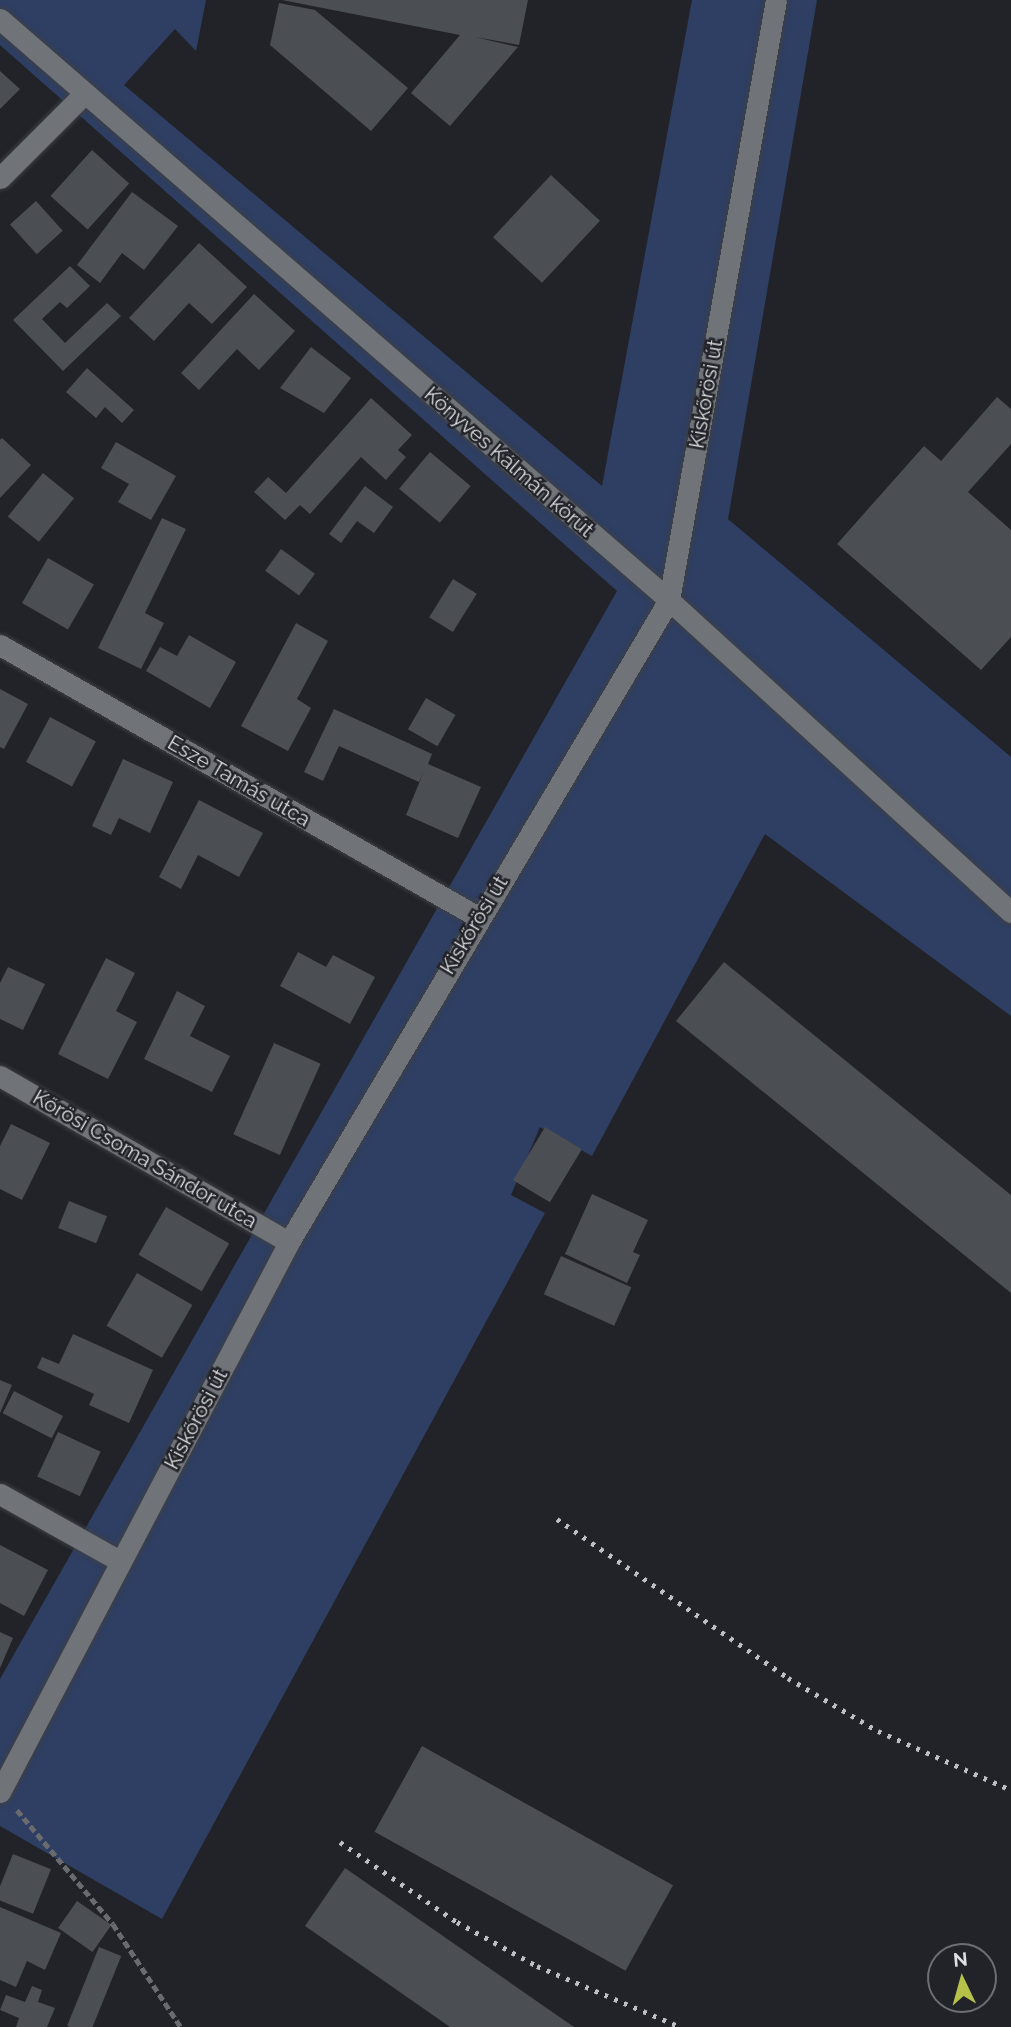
<!DOCTYPE html>
<meta charset="utf-8">
<style>
body{margin:0}
#map{position:relative;width:1011px;height:2027px;overflow:hidden;background:#212328;font-family:Raleway,sans-serif}
div>[style]{position:absolute}
.green>*{inset:0;background:#2e3f63}
.building>*{inset:0;background:#4b4e53;transform-origin:0 0}
.path>*{height:4.5px;margin-top:-2.25px;transform-origin:0;background:repeating-linear-gradient(90deg,#696b6f 0 7px,transparent 0 10.5px)}
.roads{filter:drop-shadow(0 0 2px #3e3f43) drop-shadow(0 0 2px #3e3f43)}
.minor>*{height:21px;margin:-10.5px;padding:0 10.5px;transform-origin:10.5px;border-radius:10.5px;background:#707378}
.rail>*{height:5px;margin-top:-2.5px;transform-origin:0;background:repeating-linear-gradient(90deg,#bfc0c4 0 3.5px,transparent 0 10.5px)}
span{translate:-50% -50%;white-space:nowrap;text-align:center;line-height:1.15;-webkit-text-stroke:5px #212328;paint-order:stroke}
.street-label{font-size:21px;color:#dedfe2}
.north{position:absolute;left:927px;top:1943px;width:70px;height:70px;box-sizing:border-box;background:#212328;border:2px solid #6d6e72;border-radius:50%;rotate:355deg;font-size:19px;font-weight:700;line-height:28px;text-align:center;color:#dedfe2}
.north::after{content:'';display:block;margin:auto;width:24px;height:32px;background:#b6c149;clip-path:polygon(50% 0,100% 100%,50% 72%,0 100%)}
</style>
<div id="map">
<div class="green">
<div style="clip-path:polygon(0 0,206px 0,196px 51px,175px 29px,124px 85px,602px 486px,692px 0,817px 0,728px 519px,1011px 757px,1011px 1016px,765px 834px,592px 1156px,540px 1127px,511px 1195px,545px 1213px,162px 1919px,0 1826px,0 1679px,617px 591px,0 45px)"></div>
</div>
<div class="building">
<div style="clip-path:polygon(282px 0,528px 0,519px 45px,475px 37px,518px 47px,450px 126px,411px 93px,460px 35px)"></div>
<div style="clip-path:polygon(279px 3px,315px 10px,408px 88px,371px 131px,270px 45px)"></div>
<div style="clip-path:polygon(0 71px,20px 89px,0 109px)"></div>
<div style="left:92px;top:150px;width:50px;height:62px;rotate:42deg"></div>
<div style="left:551px;top:175px;width:67px;height:85px;rotate:43deg"></div>
<div style="clip-path:polygon(132px 192px,178px 226px,144px 270px,122px 253px,100px 283px,77px 265px)"></div>
<div style="left:36px;top:201px;width:40px;height:35px;rotate:48deg"></div>
<div style="clip-path:polygon(199px 243px,247px 287px,212px 324px,189px 303px,154px 341px,129px 318px)"></div>
<div style="clip-path:polygon(70px 266px,90px 286px,67px 308px,60px 302px,42px 319px,65px 343px,107px 303px,121px 316px,63px 371px,13px 320px)"></div>
<div style="clip-path:polygon(254px 294px,295px 331px,259px 370px,237px 349px,199px 390px,181px 373px)"></div>
<div style="clip-path:polygon(311px 347px,351px 378px,324px 413px,280px 388px)"></div>
<div style="clip-path:polygon(87px 368px,134px 410px,122px 423px,105px 407px,96px 418px,66px 392px)"></div>
<div style="clip-path:polygon(997px 397px,1011px 409px,1011px 444px,968px 492px,1011px 530px,1011px 637px,981px 670px,837px 544px,924px 446px,941px 461px)"></div>
<div style="clip-path:polygon(371px 398px,412px 435px,398px 450px,406px 457px,386px 480px,361px 457px,310px 514px,300px 505px,285px 520px,254px 492px,268px 477px,286px 493px)"></div>
<div style="clip-path:polygon(2px 438px,31px 465px,0 498px,0 440px)"></div>
<div style="clip-path:polygon(116px 442px,176px 476px,151px 520px,118px 502px,129px 484px,101px 468px)"></div>
<div style="left:430px;top:452px;width:53px;height:48px;rotate:40deg"></div>
<div style="left:43px;top:473px;width:40px;height:56px;rotate:39deg"></div>
<div style="clip-path:polygon(365px 486px,393px 507px,374px 533px,357px 521px,341px 543px,329px 534px)"></div>
<div style="clip-path:polygon(162px 518px,186px 529px,145px 613px,164px 623px,141px 669px,98px 648px)"></div>
<div style="left:281px;top:549px;width:42px;height:27px;rotate:36deg"></div>
<div style="left:48px;top:558px;width:53px;height:52px;rotate:30deg"></div>
<div style="left:453px;top:579px;width:28px;height:45px;rotate:32deg"></div>
<div style="clip-path:polygon(296px 623px,328px 641px,297px 699px,311px 708px,288px 751px,241px 726px)"></div>
<div style="clip-path:polygon(189px 635px,236px 662px,210px 708px,146px 671px,160px 647px,177px 656px)"></div>
<div style="clip-path:polygon(0 689px,28px 704px,4px 749px,0 747px)"></div>
<div style="left:426px;top:698px;width:34px;height:36px;rotate:30deg"></div>
<div style="clip-path:polygon(334px 709px,432px 754px,428px 764px,481px 787px,458px 838px,406px 815px,424px 771px,419px 782px,339px 746px,323px 781px,304px 772px)"></div>
<div style="left:50px;top:717px;width:52px;height:51px;rotate:28deg"></div>
<div style="clip-path:polygon(123px 759px,173px 782px,150px 833px,119px 818px,111px 835px,92px 826px)"></div>
<div style="clip-path:polygon(199px 800px,263px 833px,239px 877px,198px 855px,181px 889px,159px 877px)"></div>
<div style="clip-path:polygon(298px 952px,326px 967px,333px 955px,375px 977px,350px 1024px,280px 986px)"></div>
<div style="clip-path:polygon(106px 958px,135px 973px,116px 1011px,137px 1022px,108px 1079px,58px 1054px)"></div>
<div style="clip-path:polygon(724px 962px,1011px 1195px,1011px 1293px,676px 1021px)"></div>
<div style="clip-path:polygon(8px 967px,45px 984px,23px 1030px,0 1019px,0 983px)"></div>
<div style="clip-path:polygon(177px 991px,205px 1006px,190px 1036px,230px 1056px,212px 1092px,144px 1059px)"></div>
<div style="left:274px;top:1043px;width:51px;height:100px;rotate:24deg"></div>
<div style="clip-path:polygon(11px 1124px,50px 1143px,22px 1200px,0 1189px,0 1146px)"></div>
<div style="left:545px;top:1127px;width:43px;height:62px;rotate:31deg"></div>
<div style="clip-path:polygon(592px 1194px,648px 1220px,633px 1252px,640px 1255px,627px 1283px,565px 1254px)"></div>
<div style="left:69px;top:1201px;width:41px;height:29px;rotate:22deg"></div>
<div style="left:166px;top:1207px;width:73px;height:55px;rotate:30deg"></div>
<div style="left:561px;top:1256px;width:77px;height:42px;rotate:24deg"></div>
<div style="left:137px;top:1273px;width:64px;height:61px;rotate:30deg"></div>
<div style="clip-path:polygon(73px 1334px,153px 1370px,129px 1423px,89px 1405px,94px 1394px,37px 1368px,42px 1357px,59px 1364px)"></div>
<div style="clip-path:polygon(0 1380px,12px 1385px,0 1413px)"></div>
<div style="left:14px;top:1391px;width:55px;height:25px;rotate:27deg"></div>
<div style="left:58px;top:1432px;width:47px;height:49px;rotate:25deg"></div>
<div style="clip-path:polygon(0 1545px,48px 1570px,24px 1616px,0 1603px)"></div>
<div style="clip-path:polygon(0 1632px,13px 1638px,0 1668px)"></div>
<div style="left:422px;top:1746px;width:287px;height:98px;rotate:29deg"></div>
<div style="left:13px;top:1854px;width:41px;height:48px;rotate:22deg"></div>
<div style="clip-path:polygon(345px 1868px,574px 2027px,450px 2027px,305px 1926px)"></div>
<div style="left:77px;top:1901px;width:42px;height:33px;rotate:35deg"></div>
<div style="clip-path:polygon(0 1907px,61px 1933px,45px 1970px,27px 1961px,16px 1987px,0 1980px)"></div>
<div style="left:99px;top:1947px;width:24px;height:85px;rotate:22deg"></div>
<div style="clip-path:polygon(32px 1986px,42px 1990px,38px 2002px,55px 2008px,47px 2027px,16px 2027px,19px 2018px,0 2010px,6px 1995px,25px 2002px)"></div>
</div>
<div class="path">
<div style="left:17px;top:1810px;width:149px;rotate:49.9deg"></div>
<div style="left:113px;top:1924px;width:123px;rotate:56.6deg"></div>
</div>
<div class="roads">
<div class="minor">
<div style="left:0;top:19px;width:886px;rotate:40.97deg"></div>
<div style="left:669px;top:600px;width:463px;rotate:42.4deg"></div>
<div style="left:0;top:178px;width:117px;rotate:-45deg"></div>
<div style="left:0;top:645px;width:550px;rotate:29.64deg"></div>
<div style="left:0;top:1076px;width:333px;rotate:29.9deg"></div>
<div style="left:0;top:1494px;width:137px;rotate:29.2deg"></div>
<div style="left:0;top:1792px;width:621px;rotate:-62.28deg"></div>
<div style="left:289px;top:1242px;width:746px;rotate:-59.38deg"></div>
<div style="left:669px;top:600px;width:609px;rotate:-79.89deg"></div>
</div>
</div>
<div class="rail">
<div style="left:557px;top:1519px;width:280px;rotate:34.5deg"></div>
<div style="left:788px;top:1678px;width:104px;rotate:30.5deg"></div>
<div style="left:878px;top:1731px;width:145px;rotate:23.9deg"></div>
<div style="left:340px;top:1842px;width:142px;rotate:34.4deg"></div>
<div style="left:457px;top:1922px;width:91px;rotate:28.8deg"></div>
<div style="left:537px;top:1966px;width:156px;rotate:23deg"></div>
</div>
<div class="street-label">
<span style="left:706px;top:394px;rotate:-80deg">Kiskőrösi út</span>
<span style="left:509px;top:462px;rotate:41deg">Könyves Kálmán körút</span>
<span style="left:239px;top:781px;rotate:30deg">Esze Tamás utca</span>
<span style="left:474px;top:925px;rotate:-59deg">Kiskőrösi út</span>
<span style="left:145px;top:1159px;rotate:30deg">Kőrösi Csoma Sándor utca</span>
<span style="left:196px;top:1419px;rotate:-62deg">Kiskőrösi út</span>
</div>
<div class="north">N</div>
</div>
